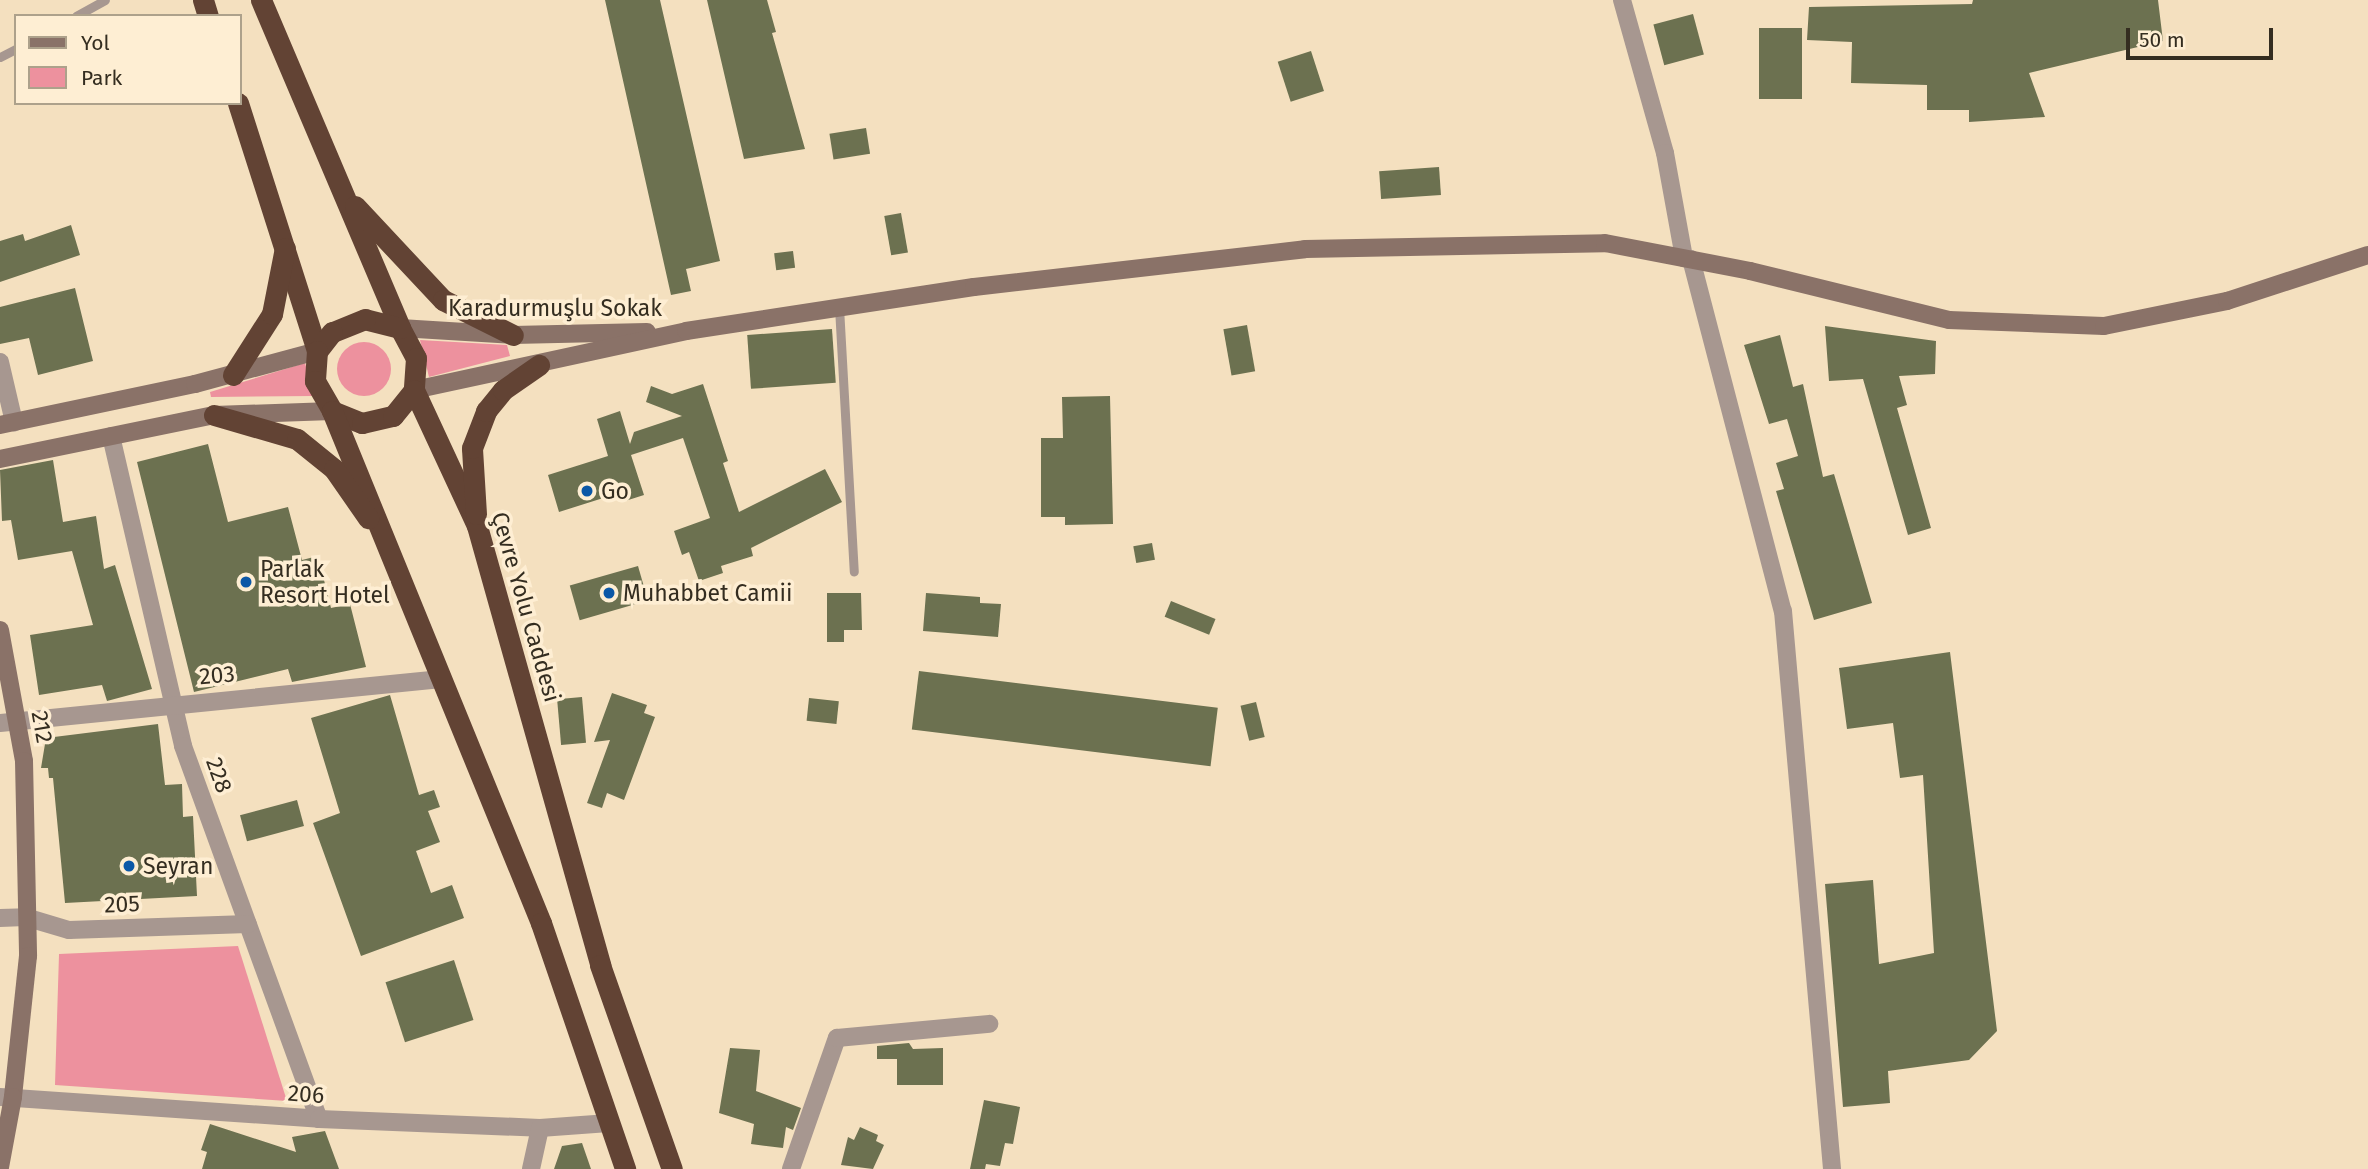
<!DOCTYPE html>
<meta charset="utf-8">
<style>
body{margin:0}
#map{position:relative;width:2368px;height:1169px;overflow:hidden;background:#f4e0bf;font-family:"Fira Sans",sans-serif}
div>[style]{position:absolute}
.green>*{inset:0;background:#ed919e}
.round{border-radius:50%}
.building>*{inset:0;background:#6c7150;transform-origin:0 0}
.lane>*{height:9px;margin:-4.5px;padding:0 4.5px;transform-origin:4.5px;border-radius:4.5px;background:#a79790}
.street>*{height:18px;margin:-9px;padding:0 9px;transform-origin:9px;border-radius:9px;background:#a79790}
.secondary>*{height:18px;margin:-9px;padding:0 9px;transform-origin:9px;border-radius:9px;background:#8a7268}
.highway>*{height:21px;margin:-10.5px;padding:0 10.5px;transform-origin:10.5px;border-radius:10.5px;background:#624334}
.dots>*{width:19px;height:19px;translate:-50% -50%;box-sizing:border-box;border:4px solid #feeed3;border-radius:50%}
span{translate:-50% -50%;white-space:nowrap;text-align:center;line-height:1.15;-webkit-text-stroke:7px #feeed3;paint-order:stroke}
.street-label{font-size:23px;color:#342d20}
.poi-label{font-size:23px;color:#342d20}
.left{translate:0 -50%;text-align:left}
.legend{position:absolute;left:14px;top:14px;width:228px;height:91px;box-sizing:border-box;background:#feeed3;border:2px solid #ada18b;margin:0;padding:9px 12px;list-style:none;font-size:21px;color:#342d20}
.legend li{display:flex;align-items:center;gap:14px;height:35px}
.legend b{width:35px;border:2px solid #ada18b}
.scale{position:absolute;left:2126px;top:28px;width:147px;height:32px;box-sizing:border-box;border:4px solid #342d20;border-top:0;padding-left:9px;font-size:21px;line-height:24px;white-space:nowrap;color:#342d20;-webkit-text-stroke:5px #feeed3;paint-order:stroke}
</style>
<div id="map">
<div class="green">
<div style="clip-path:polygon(420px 340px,507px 345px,510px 356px,429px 377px)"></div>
<div class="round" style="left:337px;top:342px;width:54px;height:54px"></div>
<div style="clip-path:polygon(305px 363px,314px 396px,211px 397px,210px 392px)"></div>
<div style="clip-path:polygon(238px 946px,287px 1101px,55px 1085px,59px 954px)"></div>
</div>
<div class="building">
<div style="clip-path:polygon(605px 0,660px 0,720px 261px,686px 269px,691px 291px,671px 295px)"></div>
<div style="clip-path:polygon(707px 0,767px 0,776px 32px,772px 33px,805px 149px,744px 159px)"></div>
<div style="clip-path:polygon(1973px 0,2158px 0,2163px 41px,2029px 73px,2045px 117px,1969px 122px,1969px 110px,1927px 110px,1927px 85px,1851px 83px,1852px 42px,1807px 40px,1809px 7px,1972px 4px)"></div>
<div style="left:1693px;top:14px;width:42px;height:41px;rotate:75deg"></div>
<div style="left:1759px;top:28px;width:43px;height:71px"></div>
<div style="left:1311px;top:51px;width:42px;height:35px;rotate:72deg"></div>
<div style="left:866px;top:128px;width:26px;height:37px;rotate:81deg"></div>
<div style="left:1439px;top:167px;width:28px;height:60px;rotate:86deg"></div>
<div style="left:901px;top:213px;width:40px;height:17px;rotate:80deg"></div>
<div style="clip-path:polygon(71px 225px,80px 255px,0 282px,0 241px,23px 234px,25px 241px)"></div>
<div style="left:793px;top:251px;width:17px;height:19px;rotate:83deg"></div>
<div style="clip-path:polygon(75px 288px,93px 361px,38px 375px,29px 338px,0 344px,0 307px)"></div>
<div style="left:1247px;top:325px;width:47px;height:24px;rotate:80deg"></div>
<div style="clip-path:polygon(1825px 326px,1936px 341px,1935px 374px,1899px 376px,1907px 405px,1897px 408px,1931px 528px,1908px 535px,1863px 379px,1829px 381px)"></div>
<div style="left:832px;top:329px;width:54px;height:85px;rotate:86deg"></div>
<div style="clip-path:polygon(1780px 335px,1793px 387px,1803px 384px,1823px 477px,1834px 474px,1872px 603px,1814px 620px,1776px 491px,1784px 489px,1776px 463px,1798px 456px,1787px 419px,1769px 424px,1744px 345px)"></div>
<div style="clip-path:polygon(703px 384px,728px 461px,723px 463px,739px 512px,825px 469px,842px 502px,751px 548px,753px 556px,721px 566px,723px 573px,699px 581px,689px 552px,682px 555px,674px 531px,710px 518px,683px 438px,631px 455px,644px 495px,622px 502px,619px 493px,559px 512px,548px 475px,608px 456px,597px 419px,620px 411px,630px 444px,634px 432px,682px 416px,646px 402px,651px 386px,672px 394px)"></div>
<div style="clip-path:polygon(1110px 396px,1113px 524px,1065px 525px,1065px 517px,1041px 517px,1041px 438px,1063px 438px,1062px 397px)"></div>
<div style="clip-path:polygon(208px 444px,228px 522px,288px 507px,302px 560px,318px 556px,331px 608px,350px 604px,366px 667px,292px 682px,288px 669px,194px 692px,137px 462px)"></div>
<div style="clip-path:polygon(53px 460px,63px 522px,96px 516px,104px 569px,115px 565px,152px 689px,107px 701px,102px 685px,39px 695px,30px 635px,93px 625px,72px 551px,18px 560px,11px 520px,2px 521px,0 470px)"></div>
<div style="left:1152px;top:543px;width:17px;height:19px;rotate:80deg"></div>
<div style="left:638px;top:566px;width:36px;height:71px;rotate:74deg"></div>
<div style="clip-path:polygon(827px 593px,861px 593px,862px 630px,844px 630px,844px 642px,827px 642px)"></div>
<div style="clip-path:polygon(926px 593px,980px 597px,980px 603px,1001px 604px,998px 637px,923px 631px)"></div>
<div style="left:1171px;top:601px;width:48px;height:17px;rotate:22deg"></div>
<div style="clip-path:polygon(1950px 652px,1997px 1031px,1969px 1060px,1888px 1071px,1890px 1103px,1843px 1107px,1825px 884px,1873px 880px,1879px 964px,1934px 953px,1923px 775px,1900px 778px,1893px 723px,1847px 729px,1839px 668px)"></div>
<div style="left:919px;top:671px;width:301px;height:59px;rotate:7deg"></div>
<div style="clip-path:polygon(612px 693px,647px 705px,644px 713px,655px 717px,624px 800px,607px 793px,602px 808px,587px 803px,610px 740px,594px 742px)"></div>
<div style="clip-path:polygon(390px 695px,419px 795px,434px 790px,440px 807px,428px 811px,440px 842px,416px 851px,431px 893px,452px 885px,464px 918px,361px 956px,313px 823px,340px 813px,311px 718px)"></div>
<div style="left:582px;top:697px;width:46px;height:25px;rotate:85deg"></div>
<div style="left:809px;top:698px;width:30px;height:23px;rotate:6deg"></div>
<div style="left:1256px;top:702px;width:36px;height:16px;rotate:76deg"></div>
<div style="clip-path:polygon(158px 724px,165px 785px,182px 784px,183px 817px,193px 816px,197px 896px,65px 903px,53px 778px,49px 778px,48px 768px,41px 768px,46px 738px)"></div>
<div style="left:297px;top:800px;width:27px;height:59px;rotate:75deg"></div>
<div style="left:454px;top:960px;width:63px;height:72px;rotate:72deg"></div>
<div style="clip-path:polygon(909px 1043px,913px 1049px,943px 1048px,943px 1085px,897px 1085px,897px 1059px,877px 1059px,877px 1046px)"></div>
<div style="clip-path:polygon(730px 1048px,760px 1050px,756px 1091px,801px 1108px,793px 1130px,786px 1127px,783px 1148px,751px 1144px,754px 1124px,719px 1113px)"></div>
<div style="clip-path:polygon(984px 1100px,1020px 1107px,1013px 1144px,1005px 1143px,1000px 1166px,986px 1164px,985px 1169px,970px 1169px)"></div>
<div style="clip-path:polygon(210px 1124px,296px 1152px,292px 1137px,325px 1131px,339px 1169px,202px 1169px,207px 1152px,201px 1150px)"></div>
<div style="clip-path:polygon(860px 1127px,878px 1135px,876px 1141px,884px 1145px,873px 1169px,841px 1165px,848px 1137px,854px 1140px)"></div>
<div style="clip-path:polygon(582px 1143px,591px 1169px,554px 1169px,562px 1146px)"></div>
</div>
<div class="lane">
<div style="left:76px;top:16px;width:33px;rotate:-29deg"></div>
<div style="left:0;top:57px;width:18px;rotate:-27deg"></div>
<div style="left:839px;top:307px;width:265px;rotate:86.8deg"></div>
</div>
<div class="street">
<div style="left:1622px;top:0;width:159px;rotate:74.3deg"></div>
<div style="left:1665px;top:153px;width:107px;rotate:79.7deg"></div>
<div style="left:1691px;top:259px;width:364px;rotate:75.4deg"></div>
<div style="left:1783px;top:611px;width:560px;rotate:84.98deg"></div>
<div style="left:0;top:362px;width:62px;rotate:76.9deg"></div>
<div style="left:111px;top:436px;width:318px;rotate:76.9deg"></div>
<div style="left:183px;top:746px;width:397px;rotate:70deg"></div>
<div style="left:0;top:723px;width:441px;rotate:-5.7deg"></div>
<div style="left:0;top:918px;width:25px;rotate:-2deg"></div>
<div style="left:25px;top:917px;width:46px;rotate:16.5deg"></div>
<div style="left:69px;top:930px;width:179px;rotate:-1.9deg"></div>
<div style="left:0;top:1097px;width:320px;rotate:3.9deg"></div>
<div style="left:319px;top:1119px;width:221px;rotate:2.3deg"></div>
<div style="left:540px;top:1128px;width:69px;rotate:-4.1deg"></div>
<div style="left:531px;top:1169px;width:42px;rotate:-77.6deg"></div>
<div style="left:791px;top:1169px;width:139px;rotate:-70.7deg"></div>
<div style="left:837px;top:1038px;width:153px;rotate:-5.3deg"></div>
</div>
<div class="secondary">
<div style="left:400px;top:328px;width:113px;rotate:3.5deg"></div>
<div style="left:513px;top:335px;width:134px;rotate:-1.3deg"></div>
<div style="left:414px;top:390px;width:278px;rotate:-12.2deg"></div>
<div style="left:686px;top:331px;width:291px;rotate:-8.7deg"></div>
<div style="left:974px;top:287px;width:333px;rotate:-6.5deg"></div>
<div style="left:1305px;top:249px;width:300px;rotate:-1.1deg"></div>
<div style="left:1605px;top:243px;width:148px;rotate:10.9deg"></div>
<div style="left:1750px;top:271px;width:205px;rotate:13.8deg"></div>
<div style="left:1949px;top:320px;width:155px;rotate:2.2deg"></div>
<div style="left:2104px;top:326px;width:126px;rotate:-11.5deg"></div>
<div style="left:2227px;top:301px;width:148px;rotate:-18.1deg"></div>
<div style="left:0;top:425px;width:199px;rotate:-11.9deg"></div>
<div style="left:195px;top:384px;width:126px;rotate:-15.1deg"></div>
<div style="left:0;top:459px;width:218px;rotate:-11.6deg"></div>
<div style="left:214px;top:415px;width:118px;rotate:-1.9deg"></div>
<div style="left:0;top:630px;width:133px;rotate:79.6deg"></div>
<div style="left:24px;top:761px;width:195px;rotate:88.8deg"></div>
<div style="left:28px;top:956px;width:142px;rotate:96.1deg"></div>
<div style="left:13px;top:1097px;width:71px;rotate:100.5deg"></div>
</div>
<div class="highway">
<div style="left:203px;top:0;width:17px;rotate:73deg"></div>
<div style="left:261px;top:0;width:356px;rotate:67deg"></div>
<div style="left:400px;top:328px;width:34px;rotate:62deg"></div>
<div style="left:416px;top:358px;width:32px;rotate:94deg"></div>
<div style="left:414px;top:390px;width:150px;rotate:65.1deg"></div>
<div style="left:477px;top:526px;width:456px;rotate:74.3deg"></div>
<div style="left:600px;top:965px;width:216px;rotate:70.6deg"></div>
<div style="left:238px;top:103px;width:260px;rotate:72.3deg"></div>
<div style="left:355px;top:206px;width:129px;rotate:46.9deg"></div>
<div style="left:443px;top:300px;width:78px;rotate:26.6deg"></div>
<div style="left:400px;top:328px;width:36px;rotate:-166deg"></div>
<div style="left:365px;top:319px;width:35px;rotate:158deg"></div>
<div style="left:332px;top:332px;width:24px;rotate:128deg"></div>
<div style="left:317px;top:351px;width:30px;rotate:94deg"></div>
<div style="left:315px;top:381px;width:34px;rotate:60deg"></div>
<div style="left:332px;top:411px;width:32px;rotate:22deg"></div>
<div style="left:362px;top:423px;width:32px;rotate:-13deg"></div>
<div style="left:393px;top:416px;width:33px;rotate:-51deg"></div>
<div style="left:233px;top:375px;width:72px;rotate:-57.4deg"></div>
<div style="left:272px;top:314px;width:67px;rotate:-78.9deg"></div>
<div style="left:332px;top:411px;width:553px;rotate:67.79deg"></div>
<div style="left:541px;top:923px;width:260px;rotate:71.1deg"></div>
<div style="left:214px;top:415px;width:86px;rotate:16.1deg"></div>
<div style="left:297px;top:439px;width:48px;rotate:39deg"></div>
<div style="left:334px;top:469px;width:60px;rotate:55.2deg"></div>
<div style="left:476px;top:514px;width:66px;rotate:-93.5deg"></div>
<div style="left:472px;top:448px;width:40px;rotate:-69deg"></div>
<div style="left:486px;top:411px;width:27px;rotate:-51deg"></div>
<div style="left:503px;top:390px;width:44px;rotate:-34.8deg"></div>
</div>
<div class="dots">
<div style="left:587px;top:491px;background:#0c58a7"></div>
<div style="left:246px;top:582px;background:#0c58a7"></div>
<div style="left:609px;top:593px;background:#0c58a7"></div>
<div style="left:129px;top:866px;background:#0c58a7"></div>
</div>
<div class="street-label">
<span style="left:555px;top:308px">Karadurmuşlu Sokak</span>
<span style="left:526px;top:607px;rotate:74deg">Çevre Yolu Caddesi</span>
<span style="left:217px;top:675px;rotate:-5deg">203</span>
<span style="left:42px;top:727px;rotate:80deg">212</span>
<span style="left:219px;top:775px;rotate:70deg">228</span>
<span style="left:122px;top:904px;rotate:-2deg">205</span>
<span style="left:306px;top:1094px;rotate:4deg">206</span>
</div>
<div class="poi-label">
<span class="left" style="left:601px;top:491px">Go</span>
<span class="left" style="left:260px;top:582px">Parlak<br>Resort Hotel</span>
<span class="left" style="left:623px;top:593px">Muhabbet Camii</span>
<span class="left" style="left:143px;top:866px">Seyran</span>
</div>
<ul class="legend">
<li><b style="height:9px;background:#8a7268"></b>Yol</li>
<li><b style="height:19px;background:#ed919e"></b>Park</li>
</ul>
<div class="scale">50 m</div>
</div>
